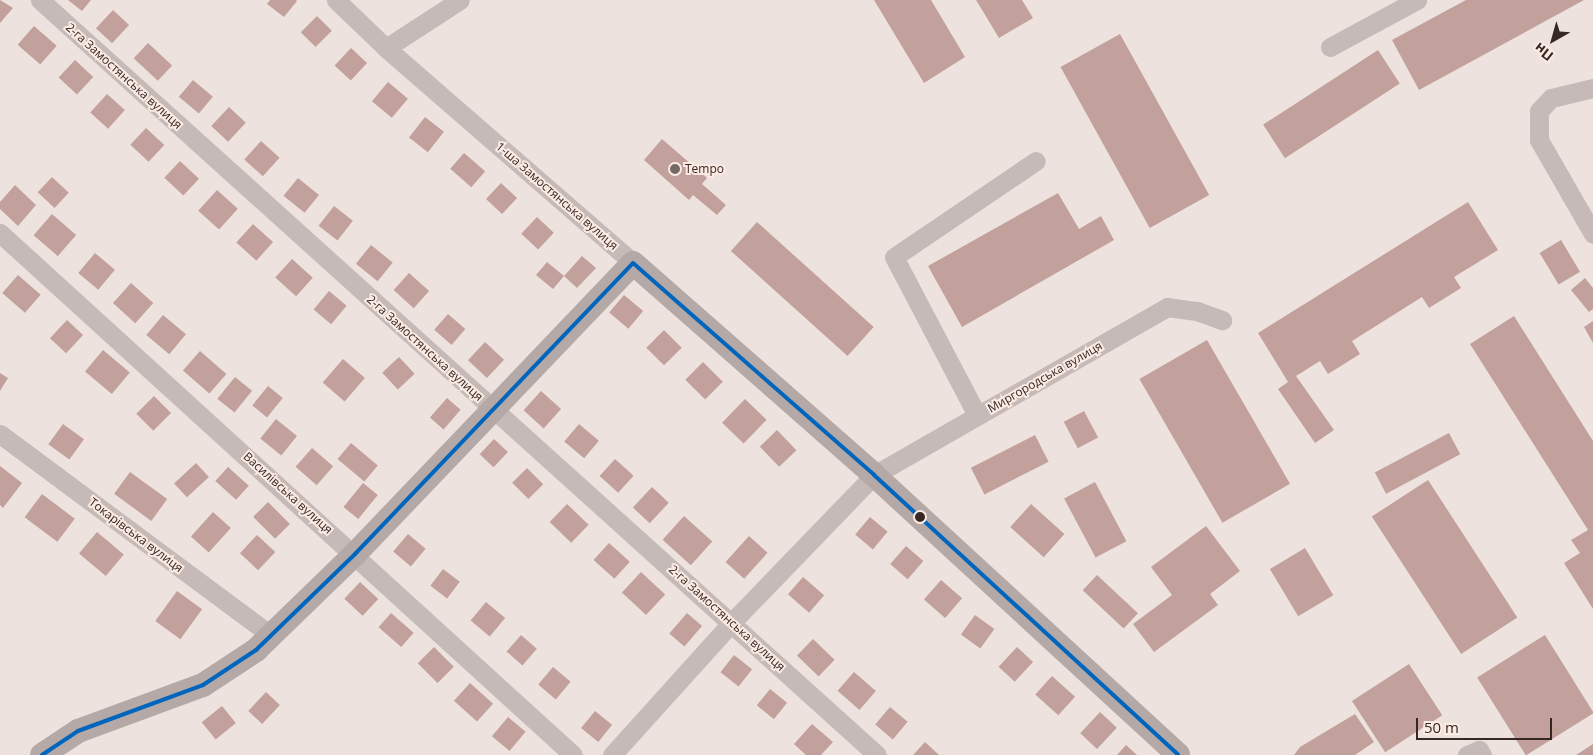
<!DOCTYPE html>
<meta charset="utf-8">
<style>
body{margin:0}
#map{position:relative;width:1593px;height:755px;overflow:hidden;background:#ede2dd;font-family:"Open Sans",sans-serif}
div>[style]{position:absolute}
.building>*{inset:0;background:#c2a19d;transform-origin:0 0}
.minor>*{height:19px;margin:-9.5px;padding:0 9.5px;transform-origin:9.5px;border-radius:9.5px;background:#c5bab7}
.major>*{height:24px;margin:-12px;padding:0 12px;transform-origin:12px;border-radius:12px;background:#b4a9a6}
.bus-1>*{height:4px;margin:-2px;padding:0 2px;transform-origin:2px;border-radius:2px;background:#0065bd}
.dots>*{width:14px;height:14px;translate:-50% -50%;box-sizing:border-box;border:2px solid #fbebe3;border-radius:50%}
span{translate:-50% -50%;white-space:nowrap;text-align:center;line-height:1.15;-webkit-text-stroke:4px #fbebe3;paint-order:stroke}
.street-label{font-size:12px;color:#362725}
.poi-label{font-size:12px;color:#362725}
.left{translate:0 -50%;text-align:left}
.north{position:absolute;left:1528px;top:15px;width:50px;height:50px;-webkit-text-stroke:4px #fbebe3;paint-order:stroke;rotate:218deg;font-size:14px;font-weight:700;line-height:20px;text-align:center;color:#362725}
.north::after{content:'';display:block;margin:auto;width:18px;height:22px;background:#362725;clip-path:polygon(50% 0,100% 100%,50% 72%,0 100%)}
.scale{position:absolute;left:1416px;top:718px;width:136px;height:22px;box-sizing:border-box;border:2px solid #362725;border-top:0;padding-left:6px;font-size:15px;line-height:18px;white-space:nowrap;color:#362725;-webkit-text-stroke:4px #fbebe3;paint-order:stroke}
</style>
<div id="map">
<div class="building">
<div style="clip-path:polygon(0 0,13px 8px,0 23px)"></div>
<div style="clip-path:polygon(68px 0,91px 0,82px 11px)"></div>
<div style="clip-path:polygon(270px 0,296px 0,297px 1px,284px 17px,267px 4px)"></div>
<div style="clip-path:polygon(874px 0,931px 0,965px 57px,924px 83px)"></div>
<div style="clip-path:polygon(976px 0,1022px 0,1033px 18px,999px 38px)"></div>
<div style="clip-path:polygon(1466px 0,1584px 0,1419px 90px,1392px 40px)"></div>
<div style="left:113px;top:10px;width:22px;height:25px;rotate:43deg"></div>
<div style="left:317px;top:16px;width:21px;height:23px;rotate:45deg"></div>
<div style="left:34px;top:26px;width:30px;height:25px;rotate:41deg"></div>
<div style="left:1120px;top:34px;width:184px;height:68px;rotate:61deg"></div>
<div style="left:148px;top:43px;width:33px;height:21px;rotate:43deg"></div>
<div style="left:351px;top:48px;width:22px;height:24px;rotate:43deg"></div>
<div style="left:1378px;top:50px;width:40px;height:137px;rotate:57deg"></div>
<div style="left:75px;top:60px;width:25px;height:24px;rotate:43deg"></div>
<div style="left:193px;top:80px;width:26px;height:22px;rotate:40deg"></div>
<div style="left:388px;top:82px;width:26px;height:25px;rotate:40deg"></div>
<div style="left:107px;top:94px;width:24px;height:25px;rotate:42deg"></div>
<div style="left:229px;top:107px;width:23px;height:26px;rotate:43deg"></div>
<div style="left:425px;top:117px;width:24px;height:26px;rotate:38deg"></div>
<div style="left:146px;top:128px;width:25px;height:23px;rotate:43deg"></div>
<div style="clip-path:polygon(662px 139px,707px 178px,702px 184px,726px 205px,717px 215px,693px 195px,689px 200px,644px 160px)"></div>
<div style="left:261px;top:141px;width:25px;height:25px;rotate:42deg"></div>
<div style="left:464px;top:153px;width:28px;height:21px;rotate:41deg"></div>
<div style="left:180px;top:161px;width:26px;height:23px;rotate:43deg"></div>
<div style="left:52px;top:177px;width:23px;height:21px;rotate:43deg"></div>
<div style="left:298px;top:178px;width:27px;height:23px;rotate:39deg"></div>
<div style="left:501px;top:183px;width:22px;height:22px;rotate:43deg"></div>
<div style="clip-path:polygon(15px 185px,36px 205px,18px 226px,0 209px,0 202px)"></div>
<div style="left:217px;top:190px;width:28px;height:28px;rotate:42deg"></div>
<div style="clip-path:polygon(1058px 193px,1079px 229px,1101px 216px,1114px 240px,962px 327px,928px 266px)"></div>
<div style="clip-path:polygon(1468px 202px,1498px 250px,1454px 277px,1461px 288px,1429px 308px,1422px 297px,1352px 341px,1360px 354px,1328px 374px,1320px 361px,1296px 376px,1334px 430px,1315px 443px,1278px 389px,1288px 382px,1258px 333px)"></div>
<div style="left:334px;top:206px;width:24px;height:25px;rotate:38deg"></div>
<div style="left:52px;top:214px;width:32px;height:28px;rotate:41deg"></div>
<div style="left:537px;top:217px;width:23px;height:23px;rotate:43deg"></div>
<div style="left:757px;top:222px;width:157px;height:39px;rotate:42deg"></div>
<div style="left:253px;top:224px;width:27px;height:25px;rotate:42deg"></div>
<div style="left:1561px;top:240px;width:37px;height:25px;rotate:59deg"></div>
<div style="left:371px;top:245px;width:28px;height:24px;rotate:39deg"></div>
<div style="left:95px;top:253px;width:26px;height:26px;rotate:40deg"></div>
<div style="clip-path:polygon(582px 256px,596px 268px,577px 288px,564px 276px,553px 289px,536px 275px,547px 262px,564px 276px)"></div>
<div style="left:292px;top:259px;width:28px;height:25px;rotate:42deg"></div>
<div style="left:409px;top:273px;width:27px;height:23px;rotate:42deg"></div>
<div style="left:18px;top:275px;width:30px;height:24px;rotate:41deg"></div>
<div style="clip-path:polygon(1585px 278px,1593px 288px,1593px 309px,1589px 312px,1571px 290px)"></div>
<div style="left:131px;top:283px;width:30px;height:27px;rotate:42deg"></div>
<div style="left:329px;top:291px;width:23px;height:24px;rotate:40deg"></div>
<div style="left:624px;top:295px;width:25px;height:23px;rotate:40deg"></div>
<div style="left:448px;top:314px;width:23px;height:21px;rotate:41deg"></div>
<div style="left:163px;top:315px;width:30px;height:26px;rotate:40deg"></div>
<div style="clip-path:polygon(1514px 316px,1593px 441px,1593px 609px,1564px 563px,1580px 553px,1571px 540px,1588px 530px,1470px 344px)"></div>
<div style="left:67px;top:320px;width:22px;height:25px;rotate:43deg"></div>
<div style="clip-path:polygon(1593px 321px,1593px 343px,1584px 327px)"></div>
<div style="left:664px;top:330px;width:25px;height:25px;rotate:45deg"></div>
<div style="left:1207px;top:340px;width:166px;height:78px;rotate:60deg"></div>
<div style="left:485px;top:342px;width:26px;height:25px;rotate:43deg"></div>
<div style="left:103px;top:350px;width:35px;height:28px;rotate:40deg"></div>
<div style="left:200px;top:351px;width:35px;height:26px;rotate:41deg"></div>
<div style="left:399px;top:357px;width:23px;height:23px;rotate:47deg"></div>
<div style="left:343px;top:359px;width:29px;height:31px;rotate:41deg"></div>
<div style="left:703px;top:362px;width:28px;height:25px;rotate:45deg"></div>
<div style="clip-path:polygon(0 373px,8px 378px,0 391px)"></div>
<div style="left:235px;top:377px;width:22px;height:28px;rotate:39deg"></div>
<div style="left:268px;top:386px;width:19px;height:25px;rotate:39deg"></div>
<div style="left:541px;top:391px;width:27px;height:26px;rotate:42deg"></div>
<div style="left:154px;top:396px;width:24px;height:25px;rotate:45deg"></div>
<div style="left:447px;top:398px;width:18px;height:26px;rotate:41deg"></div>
<div style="left:745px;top:399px;width:30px;height:33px;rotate:44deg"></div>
<div style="left:1084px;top:411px;width:30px;height:23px;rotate:62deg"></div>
<div style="left:276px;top:419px;width:27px;height:25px;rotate:39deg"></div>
<div style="left:63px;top:424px;width:26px;height:25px;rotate:36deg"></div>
<div style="left:579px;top:424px;width:26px;height:23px;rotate:40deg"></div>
<div style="left:777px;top:430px;width:28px;height:24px;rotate:46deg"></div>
<div style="left:1449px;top:433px;width:24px;height:84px;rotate:62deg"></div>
<div style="left:1035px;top:435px;width:30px;height:72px;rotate:63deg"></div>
<div style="left:494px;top:439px;width:19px;height:21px;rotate:43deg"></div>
<div style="left:351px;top:443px;width:35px;height:21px;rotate:40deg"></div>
<div style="left:312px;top:448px;width:28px;height:25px;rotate:41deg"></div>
<div style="left:615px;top:459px;width:25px;height:23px;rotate:42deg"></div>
<div style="left:196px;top:463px;width:19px;height:30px;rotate:47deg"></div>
<div style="clip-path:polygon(0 466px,22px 483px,3px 508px,0 505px)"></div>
<div style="left:228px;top:467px;width:28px;height:19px;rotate:42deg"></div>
<div style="left:527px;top:468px;width:23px;height:21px;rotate:45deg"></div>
<div style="left:130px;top:472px;width:46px;height:27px;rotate:36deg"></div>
<div style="left:1428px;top:480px;width:164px;height:67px;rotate:57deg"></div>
<div style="left:1095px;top:482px;width:67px;height:35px;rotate:62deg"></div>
<div style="left:363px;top:483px;width:19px;height:31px;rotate:39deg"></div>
<div style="left:652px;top:487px;width:23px;height:28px;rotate:43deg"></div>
<div style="left:42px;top:494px;width:41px;height:29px;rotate:37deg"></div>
<div style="left:268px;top:502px;width:31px;height:21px;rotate:45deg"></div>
<div style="left:567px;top:504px;width:30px;height:25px;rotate:44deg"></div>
<div style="left:1031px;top:504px;width:45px;height:31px;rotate:42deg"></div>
<div style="left:213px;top:512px;width:24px;height:33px;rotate:42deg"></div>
<div style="left:684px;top:516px;width:38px;height:32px;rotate:42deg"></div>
<div style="left:870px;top:517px;width:23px;height:23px;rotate:40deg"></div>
<div style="clip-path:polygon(1206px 526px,1240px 571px,1210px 594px,1218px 605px,1154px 652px,1133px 624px,1172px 595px,1151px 567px)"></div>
<div style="left:97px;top:532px;width:35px;height:28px;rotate:40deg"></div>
<div style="left:408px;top:534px;width:23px;height:23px;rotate:40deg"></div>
<div style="left:257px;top:535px;width:25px;height:25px;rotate:43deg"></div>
<div style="left:749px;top:536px;width:25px;height:35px;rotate:42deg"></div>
<div style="left:609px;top:543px;width:28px;height:23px;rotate:42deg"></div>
<div style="left:906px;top:546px;width:23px;height:24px;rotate:41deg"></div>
<div style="left:1305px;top:548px;width:55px;height:41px;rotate:59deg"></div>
<div style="left:443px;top:569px;width:21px;height:21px;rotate:37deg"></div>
<div style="left:641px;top:572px;width:33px;height:28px;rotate:43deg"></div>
<div style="left:1097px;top:575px;width:56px;height:21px;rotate:43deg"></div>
<div style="left:803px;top:577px;width:28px;height:23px;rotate:41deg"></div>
<div style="left:941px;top:580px;width:28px;height:26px;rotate:41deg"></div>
<div style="left:360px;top:582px;width:25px;height:23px;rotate:43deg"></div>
<div style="left:177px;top:591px;width:31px;height:37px;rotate:36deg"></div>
<div style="left:486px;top:602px;width:25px;height:24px;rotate:40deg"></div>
<div style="left:391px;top:613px;width:30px;height:19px;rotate:41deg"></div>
<div style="left:687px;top:613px;width:20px;height:27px;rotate:41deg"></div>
<div style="left:975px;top:615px;width:24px;height:24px;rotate:36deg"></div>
<div style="left:521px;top:635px;width:21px;height:22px;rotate:41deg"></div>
<div style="left:1545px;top:635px;width:92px;height:80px;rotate:58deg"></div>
<div style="left:813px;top:639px;width:30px;height:23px;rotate:44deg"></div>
<div style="left:434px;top:647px;width:28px;height:23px;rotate:45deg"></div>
<div style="left:1017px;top:647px;width:22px;height:27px;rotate:43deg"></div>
<div style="left:734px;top:655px;width:23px;height:22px;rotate:38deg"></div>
<div style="left:1409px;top:664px;width:61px;height:68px;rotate:57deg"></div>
<div style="left:553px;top:667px;width:23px;height:23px;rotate:40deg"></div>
<div style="left:854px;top:672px;width:29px;height:25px;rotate:41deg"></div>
<div style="left:1052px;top:676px;width:31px;height:25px;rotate:42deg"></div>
<div style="left:470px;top:683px;width:31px;height:24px;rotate:42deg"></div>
<div style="left:770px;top:689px;width:22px;height:21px;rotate:39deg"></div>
<div style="left:266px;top:692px;width:19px;height:26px;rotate:43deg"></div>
<div style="left:222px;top:706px;width:22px;height:26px;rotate:51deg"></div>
<div style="left:890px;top:707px;width:23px;height:23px;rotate:40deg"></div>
<div style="left:595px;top:711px;width:22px;height:22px;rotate:39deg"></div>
<div style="left:1100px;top:712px;width:23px;height:29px;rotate:43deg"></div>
<div style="clip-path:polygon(1355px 714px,1374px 742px,1355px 755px,1294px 755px,1300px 747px)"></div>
<div style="left:508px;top:717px;width:23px;height:25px;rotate:40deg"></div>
<div style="clip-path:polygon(812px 724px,833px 742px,821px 755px,806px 755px,794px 744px)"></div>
<div style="clip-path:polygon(925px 742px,939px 755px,913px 755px)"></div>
<div style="clip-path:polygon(1593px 744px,1593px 755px,1576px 755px)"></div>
<div style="clip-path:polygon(1126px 745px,1137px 755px,1117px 755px)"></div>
</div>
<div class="minor">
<div style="left:40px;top:0;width:1127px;rotate:42.05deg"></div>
<div style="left:336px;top:0;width:69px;rotate:43.8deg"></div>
<div style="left:386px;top:48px;width:327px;rotate:41deg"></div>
<div style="left:1330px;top:47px;width:99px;rotate:-28.4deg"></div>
<div style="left:386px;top:48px;width:88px;rotate:-33deg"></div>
<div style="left:1593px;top:88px;width:43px;rotate:166.6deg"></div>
<div style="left:1551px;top:98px;width:18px;rotate:133deg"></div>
<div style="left:1539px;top:111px;width:29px;rotate:90deg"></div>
<div style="left:1539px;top:140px;width:108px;rotate:60.1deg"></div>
<div style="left:0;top:233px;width:775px;rotate:42.33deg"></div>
<div style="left:977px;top:415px;width:178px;rotate:-117.7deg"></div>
<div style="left:894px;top:257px;width:171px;rotate:-34.1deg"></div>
<div style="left:0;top:434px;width:339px;rotate:36.6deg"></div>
<div style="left:612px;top:755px;width:179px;rotate:-47.9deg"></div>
<div style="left:732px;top:622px;width:204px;rotate:-46deg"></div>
<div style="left:874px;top:475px;width:338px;rotate:-29.8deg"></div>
<div style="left:1167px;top:307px;width:30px;rotate:8deg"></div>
<div style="left:1197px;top:311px;width:27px;rotate:20deg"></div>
<div style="left:1467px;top:755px;width:13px;rotate:-23deg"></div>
<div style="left:1479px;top:750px;width:6px;rotate:59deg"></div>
</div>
<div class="major">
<div style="left:42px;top:755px;width:43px;rotate:-33.7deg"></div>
<div style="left:78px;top:731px;width:133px;rotate:-20.2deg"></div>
<div style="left:203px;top:685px;width:64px;rotate:-33.4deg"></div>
<div style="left:256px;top:650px;width:138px;rotate:-44.1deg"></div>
<div style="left:355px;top:554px;width:402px;rotate:-46.3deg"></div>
<div style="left:633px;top:263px;width:321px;rotate:41.3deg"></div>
<div style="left:874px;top:475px;width:413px;rotate:42.6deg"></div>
</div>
<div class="bus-1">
<div style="left:633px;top:263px;width:321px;rotate:41.3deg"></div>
<div style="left:874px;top:475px;width:413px;rotate:42.6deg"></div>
<div style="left:42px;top:755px;width:43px;rotate:-33.7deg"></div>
<div style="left:78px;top:731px;width:133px;rotate:-20.2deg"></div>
<div style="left:203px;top:685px;width:64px;rotate:-33.4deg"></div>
<div style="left:256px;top:650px;width:138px;rotate:-44.1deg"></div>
<div style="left:355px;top:554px;width:402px;rotate:-46.3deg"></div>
</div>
<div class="dots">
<div style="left:675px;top:169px;background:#766865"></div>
<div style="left:920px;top:517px;background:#362725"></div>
</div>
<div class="street-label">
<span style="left:124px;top:76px;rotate:42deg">2-га Замостянська вулиця</span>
<span style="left:557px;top:196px;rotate:41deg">1-ша Замостянська вулиця</span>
<span style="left:425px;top:348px;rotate:42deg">2-га Замостянська вулиця</span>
<span style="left:1045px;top:377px;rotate:-30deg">Миргородська вулиця</span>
<span style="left:288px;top:493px;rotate:42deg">Василівська вулиця</span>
<span style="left:136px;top:535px;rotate:37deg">Токарівська вулиця</span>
<span style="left:727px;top:618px;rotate:42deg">2-га Замостянська вулиця</span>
</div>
<div class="poi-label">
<span class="left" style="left:685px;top:169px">Tempo</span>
</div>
<div class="north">Пн</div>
<div class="scale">50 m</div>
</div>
